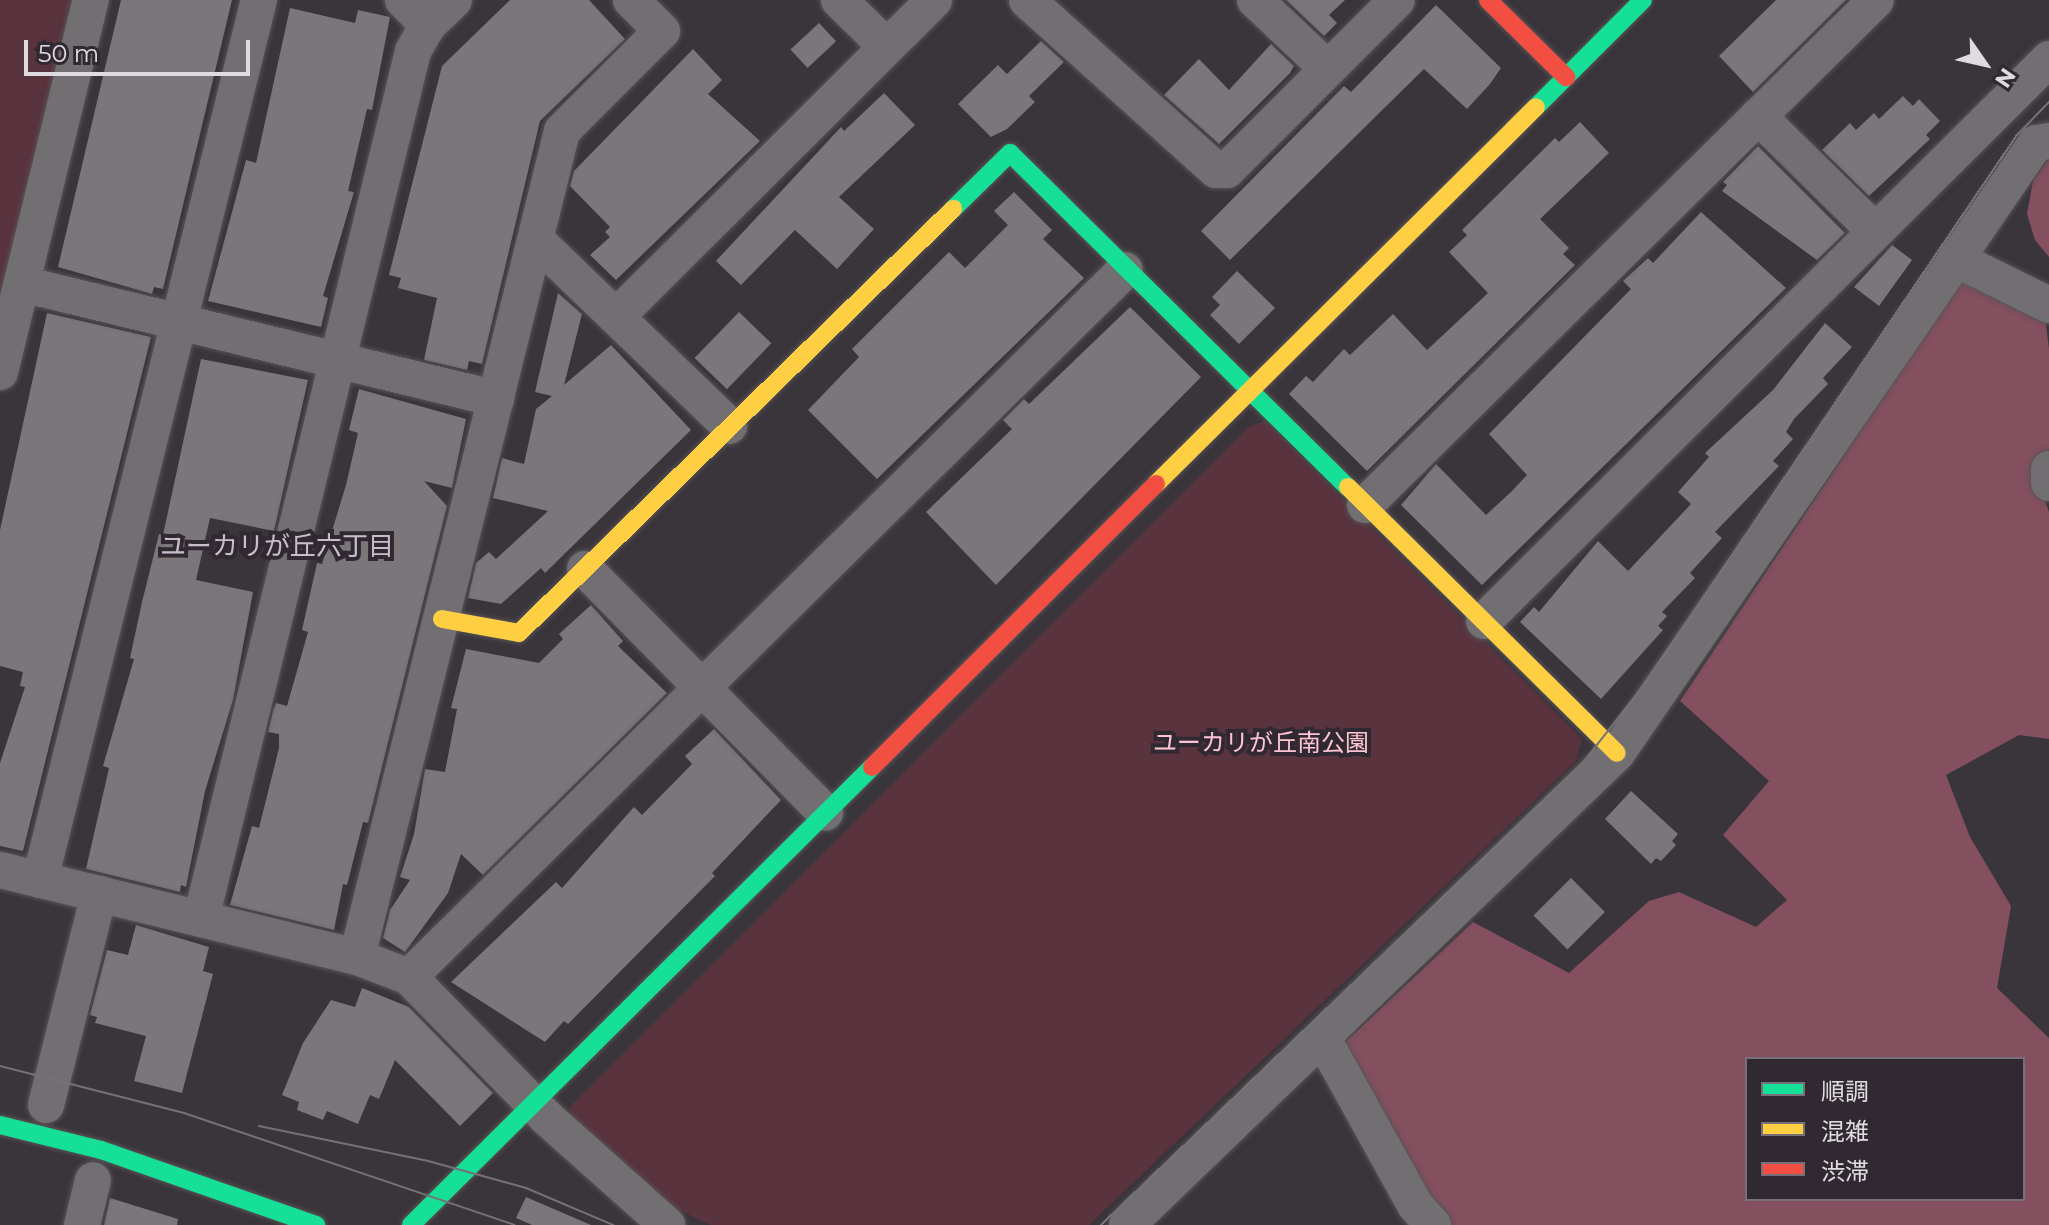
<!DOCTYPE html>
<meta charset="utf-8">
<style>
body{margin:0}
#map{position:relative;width:2049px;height:1225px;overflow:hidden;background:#3a353a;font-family:Montserrat,"Noto Sans JP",sans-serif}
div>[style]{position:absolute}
.green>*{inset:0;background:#59333e}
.forest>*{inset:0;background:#844f5e}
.building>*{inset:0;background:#7a7679;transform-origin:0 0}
.roads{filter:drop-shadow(0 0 2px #575357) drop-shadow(0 0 2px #575357)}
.street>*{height:36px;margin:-18px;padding:0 18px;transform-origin:18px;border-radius:18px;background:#726f72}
.fast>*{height:18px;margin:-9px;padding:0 9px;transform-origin:9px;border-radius:9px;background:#16e098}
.slow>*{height:18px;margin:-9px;padding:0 9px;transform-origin:9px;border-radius:9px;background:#ffcf43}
.jam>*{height:18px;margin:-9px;padding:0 9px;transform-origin:9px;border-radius:9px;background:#f24e42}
.tram>*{height:2px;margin:-1px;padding:0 1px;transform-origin:1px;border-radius:1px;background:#767176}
span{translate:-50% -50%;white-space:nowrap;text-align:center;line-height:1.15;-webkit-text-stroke:8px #312932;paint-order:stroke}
.park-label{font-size:24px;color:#fcc3d1}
.neighbourhood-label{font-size:26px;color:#c8bec9}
.legend{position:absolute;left:1745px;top:1057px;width:280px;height:144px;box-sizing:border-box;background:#312932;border:2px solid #777078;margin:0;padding:10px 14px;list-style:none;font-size:24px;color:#e0dbe1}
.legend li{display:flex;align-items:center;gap:16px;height:40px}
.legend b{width:40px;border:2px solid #777078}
.north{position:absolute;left:1945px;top:24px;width:80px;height:80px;-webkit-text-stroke:6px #312932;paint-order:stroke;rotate:124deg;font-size:22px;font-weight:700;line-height:32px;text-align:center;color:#e0dbe1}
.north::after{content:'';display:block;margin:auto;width:28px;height:36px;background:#e0dbe1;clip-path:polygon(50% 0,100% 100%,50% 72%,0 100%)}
.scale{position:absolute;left:24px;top:40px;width:226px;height:36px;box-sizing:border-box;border:4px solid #e0dbe1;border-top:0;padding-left:10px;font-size:24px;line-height:28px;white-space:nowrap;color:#e0dbe1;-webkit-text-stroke:6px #312932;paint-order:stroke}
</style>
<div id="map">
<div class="green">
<div style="clip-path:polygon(0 0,82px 0,0 327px)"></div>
<div style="clip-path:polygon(1265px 421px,1582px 739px,1576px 761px,1089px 1225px,711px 1225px,656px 1200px,569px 1115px,571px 1106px,1249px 427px)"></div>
</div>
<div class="forest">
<div style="clip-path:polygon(2049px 158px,2049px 257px,2035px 240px,2027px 214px,2033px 181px)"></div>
<div style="clip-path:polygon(evenodd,1973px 279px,2045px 317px,2049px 349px,2049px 449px,2039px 483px,2049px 512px,2049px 739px,2019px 735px,1946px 775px,1970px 837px,2011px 906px,1997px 988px,2049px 1038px,2049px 1225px,1449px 1225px,1427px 1199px,1342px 1045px,1473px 922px,1569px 973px,1649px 901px,1679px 892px,1756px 927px,1787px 900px,1723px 835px,1769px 781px,1680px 701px,1958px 285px,1973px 279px,1747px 1059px,2023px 1059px,2023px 1199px,1747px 1199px,1747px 1059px)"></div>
</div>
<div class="building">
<div style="clip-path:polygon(121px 0,232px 0,163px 289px,154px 287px,152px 294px,58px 267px)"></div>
<div style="clip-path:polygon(510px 0,589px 0,625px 39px,540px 121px,482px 364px,469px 361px,467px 370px,424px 360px,437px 298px,398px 288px,401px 278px,389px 275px,442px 66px)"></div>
<div style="clip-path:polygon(1286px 0,1345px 0,1329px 15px,1337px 23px,1324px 36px)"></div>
<div style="clip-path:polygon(1776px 0,1846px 0,1753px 92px,1719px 56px)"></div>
<div style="clip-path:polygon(1436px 5px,1501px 68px,1490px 84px,1467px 109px,1424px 69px,1230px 260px,1201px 231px,1344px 86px,1351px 92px)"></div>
<div style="clip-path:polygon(290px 8px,355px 23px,358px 10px,390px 17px,372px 110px,367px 109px,348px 191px,354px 192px,323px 296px,328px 298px,321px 327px,208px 301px,246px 160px,256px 163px)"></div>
<div style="left:819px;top:23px;width:25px;height:39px;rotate:47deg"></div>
<div style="clip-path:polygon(1041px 41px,1064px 62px,1029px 96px,1035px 102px,1007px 129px,991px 137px,958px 104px,998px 65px,1007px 74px)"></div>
<div style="clip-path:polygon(1271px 44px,1294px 66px,1290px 73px,1219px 144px,1164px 95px,1199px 59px,1229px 90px)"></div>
<div style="clip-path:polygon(693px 49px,722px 80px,708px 94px,760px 141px,616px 280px,590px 255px,610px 237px,605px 232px,610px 227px,570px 186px,574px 171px)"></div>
<div style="clip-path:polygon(884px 93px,915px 125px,839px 197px,874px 229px,837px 269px,795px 230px,741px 285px,716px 261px,841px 127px,844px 131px)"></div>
<div style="clip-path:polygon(1903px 96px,1913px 106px,1919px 99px,1940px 121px,1926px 135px,1930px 139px,1869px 196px,1822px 150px,1850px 123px,1856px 130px,1874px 113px,1879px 119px)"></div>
<div style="clip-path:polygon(1580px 122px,1609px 153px,1540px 219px,1569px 248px,1563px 254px,1575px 265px,1367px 471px,1289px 394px,1306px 376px,1313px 382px,1344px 349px,1350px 355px,1393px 314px,1427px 350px,1488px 293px,1449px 252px,1467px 235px,1462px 230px,1555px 138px,1559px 142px)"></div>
<div style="clip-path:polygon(1758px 146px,1845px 233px,1817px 260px,1722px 191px,1727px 185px,1723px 182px)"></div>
<div style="clip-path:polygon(1014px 192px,1052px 230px,1043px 239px,1084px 278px,877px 479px,808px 410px,859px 357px,852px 349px,949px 252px,965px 268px,1008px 225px,994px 211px)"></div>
<div style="clip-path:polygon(1701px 212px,1786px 288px,1482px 585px,1401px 505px,1436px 464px,1486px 515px,1511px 492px,1527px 475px,1489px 434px,1631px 289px,1623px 281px,1648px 258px,1653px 263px)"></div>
<div style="clip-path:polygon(1892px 245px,1912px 260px,1879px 306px,1854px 287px)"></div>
<div style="clip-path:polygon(1237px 271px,1275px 308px,1239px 344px,1210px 315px,1220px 305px,1212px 297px)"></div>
<div style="clip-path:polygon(558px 293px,582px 314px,564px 385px,611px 345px,691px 430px,545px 573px,541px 568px,501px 604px,468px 598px,476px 563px,489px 552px,496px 559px,548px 511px,493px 498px,502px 458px,524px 464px,536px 409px,552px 396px,535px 392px)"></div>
<div style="clip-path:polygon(1130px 307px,1201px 377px,996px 585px,926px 512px,1012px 429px,1003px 420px,1024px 399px,1029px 404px)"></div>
<div style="left:739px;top:312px;width:45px;height:64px;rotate:44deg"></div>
<div style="clip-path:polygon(47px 313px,151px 337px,23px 851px,0 846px,0 763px,25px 687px,20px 686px,23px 672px,0 666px,0 530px)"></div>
<div style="clip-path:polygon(1825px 323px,1852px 347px,1823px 378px,1828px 384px,1794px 419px,1786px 432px,1793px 439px,1773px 461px,1779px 466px,1715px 532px,1722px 538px,1690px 573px,1695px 578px,1662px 612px,1667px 616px,1658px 626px,1663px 630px,1601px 699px,1520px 622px,1534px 607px,1539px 612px,1598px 541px,1628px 571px,1691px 504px,1678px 492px,1709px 457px,1705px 453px,1773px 390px)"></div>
<div style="clip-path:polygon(201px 359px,308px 380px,274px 531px,210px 518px,196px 580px,253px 592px,233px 700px,205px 791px,186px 887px,181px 885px,180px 892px,86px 869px,109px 768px,103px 766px,134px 659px,130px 658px,142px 602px,159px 534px,163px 535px)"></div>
<div style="clip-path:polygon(359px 389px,466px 419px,452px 488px,424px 481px,447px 506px,368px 823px,363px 822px,347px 885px,343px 884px,334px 930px,230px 905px,252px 826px,259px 828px,279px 748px,279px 734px,268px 732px,273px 711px,276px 703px,287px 706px,308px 632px,302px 630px,317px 563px,322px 564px,346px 485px,358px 433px,349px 430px)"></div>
<div style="clip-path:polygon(591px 605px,623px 641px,618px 646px,667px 693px,483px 875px,461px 854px,448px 893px,405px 952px,383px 938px,390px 910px,410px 880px,400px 877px,414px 834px,425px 769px,445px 772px,457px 709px,451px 708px,466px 649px,539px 663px,563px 639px,559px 634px)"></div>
<div style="clip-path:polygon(714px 729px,781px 800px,712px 873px,715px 876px,568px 1024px,564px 1021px,545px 1042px,451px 982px,556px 882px,562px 888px,634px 807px,642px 815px,692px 764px,685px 756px)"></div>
<div style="clip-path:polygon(1631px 791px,1678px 834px,1672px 841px,1676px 845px,1661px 861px,1656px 858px,1651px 864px,1605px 819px)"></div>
<div style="left:1571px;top:878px;width:48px;height:53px;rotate:45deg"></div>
<div style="clip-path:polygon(136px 925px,209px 947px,203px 971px,213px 974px,182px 1093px,134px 1081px,146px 1036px,95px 1023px,97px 1017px,90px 1015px,107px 950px,128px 955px)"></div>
<div style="clip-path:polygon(362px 988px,409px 1007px,493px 1093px,460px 1126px,395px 1060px,379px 1099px,370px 1095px,358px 1124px,327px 1111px,323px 1120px,297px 1110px,299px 1102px,282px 1095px,303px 1043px,331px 1000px,355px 1007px)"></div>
<div style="clip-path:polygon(526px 1197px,591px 1225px,532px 1225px,516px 1218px)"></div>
<div style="clip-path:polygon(110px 1198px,178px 1219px,177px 1225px,104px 1225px)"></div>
</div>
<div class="roads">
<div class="street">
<div style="left:403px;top:0;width:35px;rotate:45deg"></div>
<div style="left:839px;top:0;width:66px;rotate:44.4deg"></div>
<div style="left:1027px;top:0;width:254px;rotate:42deg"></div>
<div style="left:1216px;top:170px;width:11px"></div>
<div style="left:1227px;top:170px;width:240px;rotate:-45deg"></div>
<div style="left:1255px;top:0;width:100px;rotate:43.4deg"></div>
<div style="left:1758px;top:116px;width:164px;rotate:44.5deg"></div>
<div style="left:536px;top:240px;width:268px;rotate:43.9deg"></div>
<div style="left:1956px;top:259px;width:104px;rotate:26.3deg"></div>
<div style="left:22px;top:284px;width:488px;rotate:13.6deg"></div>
<div style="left:618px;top:315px;width:446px;rotate:-44.9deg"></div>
<div style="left:0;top:372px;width:383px;rotate:-76.3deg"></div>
<div style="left:2049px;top:469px;width:14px;rotate:90deg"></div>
<div style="left:1365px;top:505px;width:718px;rotate:-44.66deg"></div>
<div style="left:585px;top:569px;width:342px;rotate:45.4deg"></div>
<div style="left:1484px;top:621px;width:797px;rotate:-44.85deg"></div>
<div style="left:0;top:870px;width:367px;rotate:13.7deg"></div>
<div style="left:357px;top:957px;width:56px;rotate:21deg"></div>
<div style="left:409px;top:977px;width:197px;rotate:45.6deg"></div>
<div style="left:547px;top:1118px;width:161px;rotate:41.7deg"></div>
<div style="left:40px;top:880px;width:907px;rotate:-76.03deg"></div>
<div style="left:201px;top:919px;width:894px;rotate:-76.27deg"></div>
<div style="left:413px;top:51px;width:30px;rotate:-60deg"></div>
<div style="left:428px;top:25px;width:36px;rotate:-44deg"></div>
<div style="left:357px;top:957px;width:851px;rotate:-76.06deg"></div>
<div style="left:562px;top:131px;width:141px;rotate:-45deg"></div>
<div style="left:662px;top:31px;width:44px;rotate:-135deg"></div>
<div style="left:409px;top:977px;width:1006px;rotate:-44.64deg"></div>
<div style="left:1322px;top:1037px;width:192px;rotate:61deg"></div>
<div style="left:1415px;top:1205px;width:27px;rotate:48deg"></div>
<div style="left:46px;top:1105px;width:218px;rotate:-75.9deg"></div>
<div style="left:82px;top:1225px;width:46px;rotate:-76.3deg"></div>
<div style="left:1127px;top:1225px;width:680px;rotate:-43.93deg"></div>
<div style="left:1617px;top:753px;width:740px;rotate:-55.52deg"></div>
<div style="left:2036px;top:143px;width:13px;rotate:-9deg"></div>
</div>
<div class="fast">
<div style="left:1536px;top:107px;width:151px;rotate:-45deg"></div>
<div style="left:953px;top:209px;width:80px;rotate:-44.5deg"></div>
<div style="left:1010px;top:153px;width:475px;rotate:44.7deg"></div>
<div style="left:0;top:1125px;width:104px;rotate:13.9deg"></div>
<div style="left:101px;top:1150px;width:228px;rotate:19.2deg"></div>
<div style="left:411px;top:1225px;width:650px;rotate:-44.81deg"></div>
</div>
<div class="slow">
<div style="left:1156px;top:484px;width:535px;rotate:-44.77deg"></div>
<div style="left:1348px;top:487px;width:378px;rotate:44.7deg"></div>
<div style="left:442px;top:619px;width:78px;rotate:10.3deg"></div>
<div style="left:519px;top:633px;width:607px;rotate:-44.33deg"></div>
</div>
<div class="jam">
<div style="left:1488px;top:0;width:110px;rotate:44.6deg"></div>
<div style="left:872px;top:767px;width:401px;rotate:-44.9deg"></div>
</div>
</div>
<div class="tram">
<div style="left:0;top:1066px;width:190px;rotate:14.3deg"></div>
<div style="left:184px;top:1113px;width:349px;rotate:18.7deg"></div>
<div style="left:259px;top:1126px;width:173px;rotate:11.7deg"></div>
<div style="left:428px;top:1161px;width:102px;rotate:15.4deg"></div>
<div style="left:526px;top:1188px;width:95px;rotate:23deg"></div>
<div style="left:1101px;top:1225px;width:665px;rotate:-43.78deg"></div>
<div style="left:1581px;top:765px;width:102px;rotate:-51.8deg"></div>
<div style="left:1644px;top:685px;width:665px;rotate:-55.86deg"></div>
<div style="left:2017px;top:135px;width:46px;rotate:-45.9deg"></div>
</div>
<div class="park-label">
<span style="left:1261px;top:743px">ユーカリが丘南公園</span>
</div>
<div class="neighbourhood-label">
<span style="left:277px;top:547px">ユーカリが丘六丁目</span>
</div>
<ul class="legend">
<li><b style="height:10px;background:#16e098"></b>順調</li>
<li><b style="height:10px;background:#ffcf43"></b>混雑</li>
<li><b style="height:10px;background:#f24e42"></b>渋滞</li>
</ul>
<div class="north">N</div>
<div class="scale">50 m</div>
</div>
